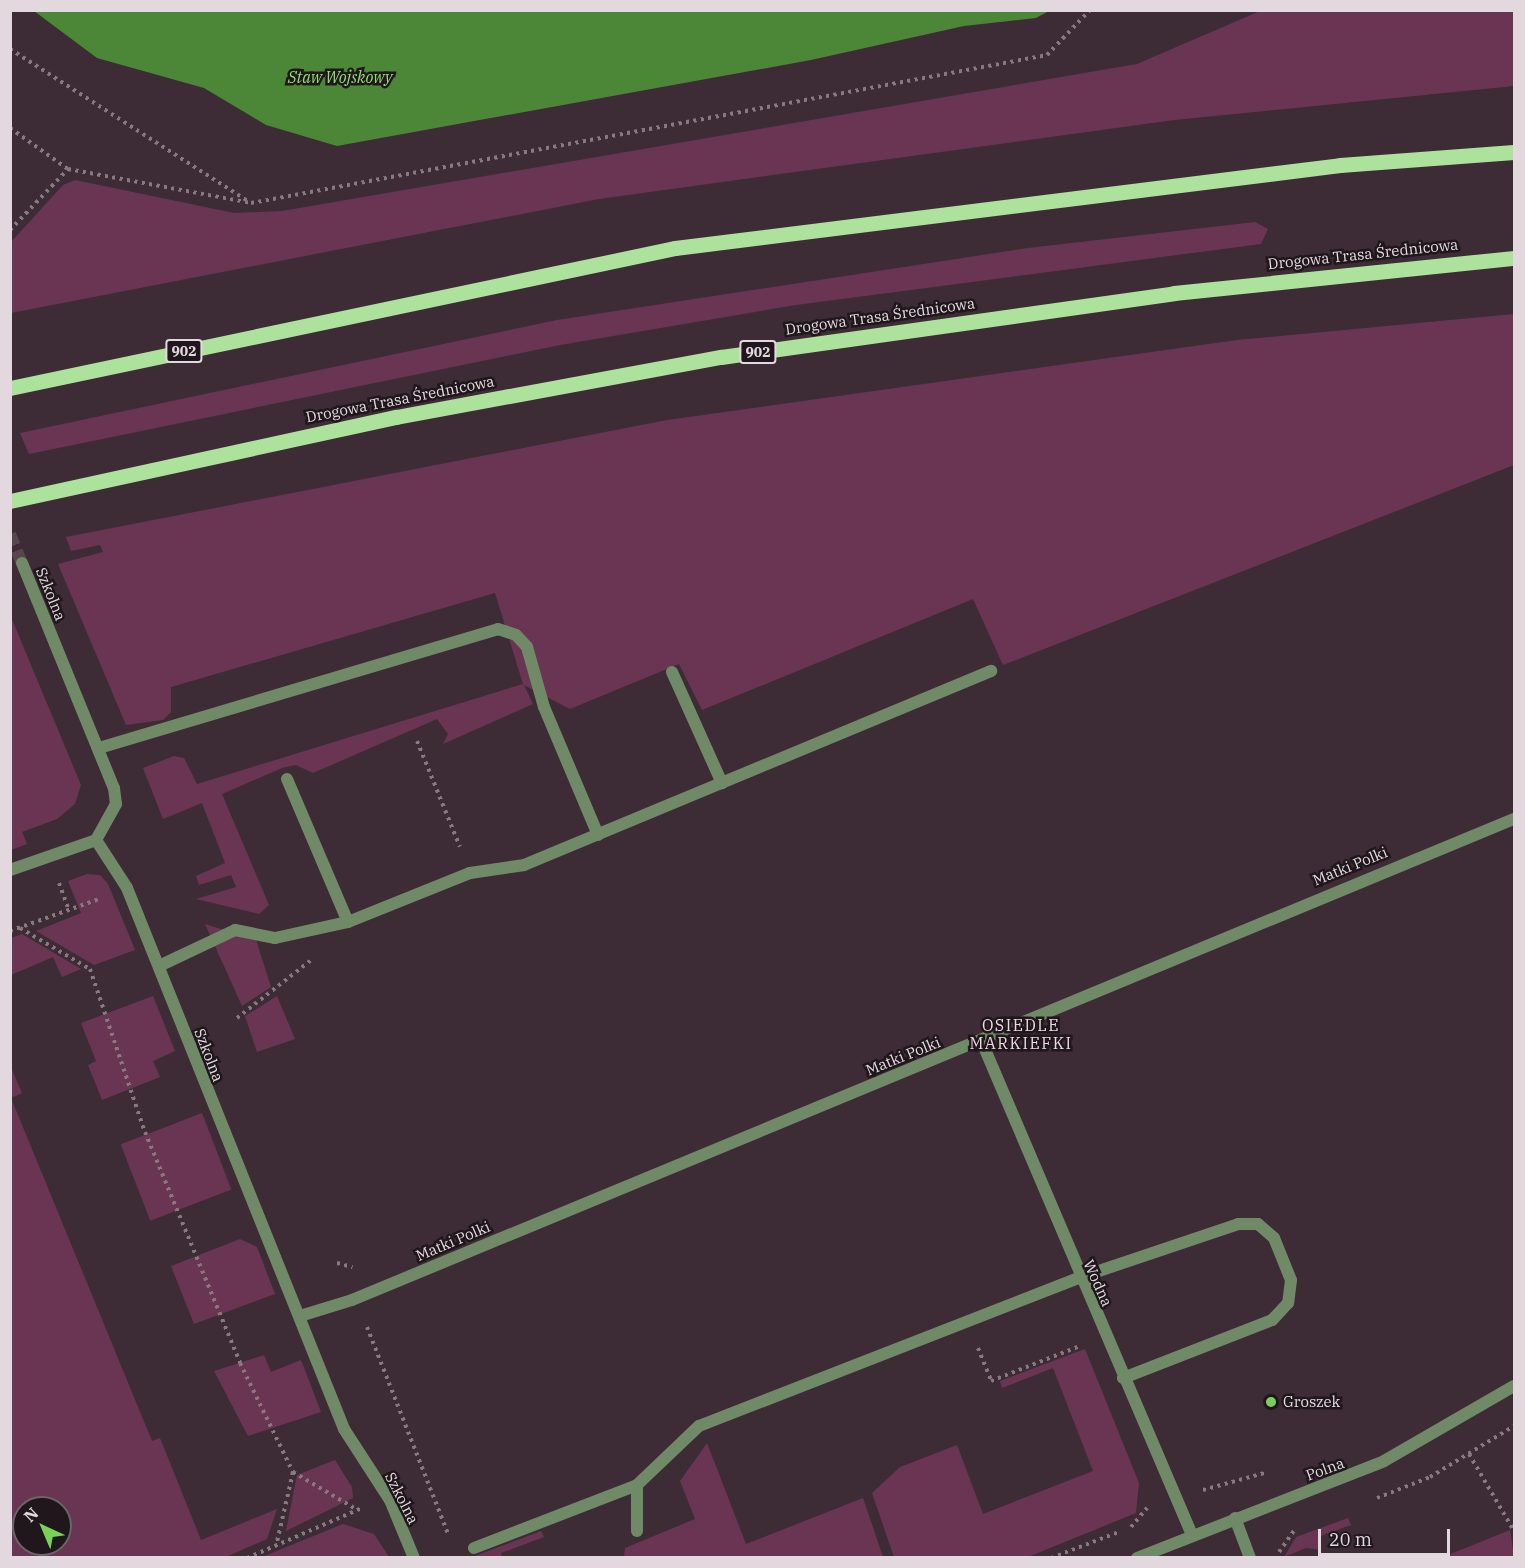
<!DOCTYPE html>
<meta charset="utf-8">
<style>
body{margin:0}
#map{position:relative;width:1525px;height:1568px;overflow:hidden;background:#3d2c35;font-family:"IBM Plex Serif",serif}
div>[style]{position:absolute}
.green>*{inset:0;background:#6a3553;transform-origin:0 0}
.water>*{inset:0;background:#4c8637}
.minor-tunnel>*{height:12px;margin-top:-6px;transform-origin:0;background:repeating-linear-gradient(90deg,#56464e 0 12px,transparent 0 18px)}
.path>*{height:4px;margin-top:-2px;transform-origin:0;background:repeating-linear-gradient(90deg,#877980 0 3px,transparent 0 7.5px)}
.service>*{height:12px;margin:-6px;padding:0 6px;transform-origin:6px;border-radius:6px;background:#708a68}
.minor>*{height:12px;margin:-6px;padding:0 6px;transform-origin:6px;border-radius:6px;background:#708a68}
.primary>*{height:15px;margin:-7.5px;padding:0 7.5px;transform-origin:7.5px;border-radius:7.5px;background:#ade29c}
.dots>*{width:16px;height:16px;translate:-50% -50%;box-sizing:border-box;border:3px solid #1f171b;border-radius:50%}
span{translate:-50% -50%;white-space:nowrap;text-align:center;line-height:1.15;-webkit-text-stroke:5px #1f171b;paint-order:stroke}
.shield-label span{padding:2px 4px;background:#1f171b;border:2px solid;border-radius:4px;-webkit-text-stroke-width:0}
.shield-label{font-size:14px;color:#e3d8dd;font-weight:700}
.street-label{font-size:15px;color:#e3d8dd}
.poi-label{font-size:15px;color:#e3d8dd}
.left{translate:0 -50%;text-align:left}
.water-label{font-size:16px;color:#91de76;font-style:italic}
.neighbourhood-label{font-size:16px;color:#edd7e1;letter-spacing:1.5px}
.frame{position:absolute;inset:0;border:12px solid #e3d8dd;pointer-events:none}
.north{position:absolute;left:12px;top:1496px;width:60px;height:60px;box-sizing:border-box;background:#1f171b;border:2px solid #6d6469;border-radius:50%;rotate:316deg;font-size:16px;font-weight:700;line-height:24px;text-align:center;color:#e3d8dd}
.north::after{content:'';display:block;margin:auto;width:21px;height:27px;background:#79d158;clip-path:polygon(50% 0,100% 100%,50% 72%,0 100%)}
.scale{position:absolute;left:1318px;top:1529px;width:132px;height:27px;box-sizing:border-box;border:3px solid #e3d8dd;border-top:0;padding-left:8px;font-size:18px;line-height:21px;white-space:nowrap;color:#e3d8dd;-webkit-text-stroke:4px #1f171b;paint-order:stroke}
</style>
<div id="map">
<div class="green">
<div style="clip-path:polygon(1260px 11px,1514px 11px,1514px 86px,1174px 120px,599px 199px,11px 313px,11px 242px,63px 185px,75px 180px,234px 213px,282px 211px,1137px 64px)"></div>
<div style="clip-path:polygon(1255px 222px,1268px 229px,1261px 244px,796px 305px,560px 345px,29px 454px,20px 433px,557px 320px,1028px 248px)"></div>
<div style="clip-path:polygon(1514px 314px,1514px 465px,1003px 665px,973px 599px,702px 710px,679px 664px,570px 709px,524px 685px,533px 704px,443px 744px,448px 734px,437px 719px,313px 773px,296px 765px,282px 768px,222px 794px,269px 905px,259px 914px,196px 899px,236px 887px,231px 875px,199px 885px,196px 876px,225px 863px,202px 803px,163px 819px,143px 768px,174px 756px,184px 758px,197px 784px,523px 684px,495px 593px,171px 687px,171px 712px,163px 720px,126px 725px,58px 564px,103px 552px,100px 545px,71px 551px,66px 537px,667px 420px,1237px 340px)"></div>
<div style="clip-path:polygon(11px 617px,81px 785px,75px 804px,57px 819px,22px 832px,27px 844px,11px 850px)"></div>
<div style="clip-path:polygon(87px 874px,100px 875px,108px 884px,135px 950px,94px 965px,36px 931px,81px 913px,68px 881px)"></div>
<div style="clip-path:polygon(205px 924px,256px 940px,271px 987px,242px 1006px)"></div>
<div style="clip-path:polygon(22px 934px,81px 969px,62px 977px,53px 957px,11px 975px,11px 938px)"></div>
<div style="clip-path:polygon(153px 996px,175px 1051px,153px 1061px,160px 1077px,102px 1100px,88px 1065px,96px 1061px,81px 1023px)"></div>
<div style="clip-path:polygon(277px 996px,295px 1039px,257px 1052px,245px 1016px)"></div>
<div style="clip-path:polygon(evenodd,10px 1065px,22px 1093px,11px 1098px,152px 1441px,160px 1438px,201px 1540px,277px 1509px,267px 1539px,226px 1557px,11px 1557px,10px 1065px,24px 1508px,60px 1508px,60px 1544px,24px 1544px,24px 1508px)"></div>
<div style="left:202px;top:1113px;width:82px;height:87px;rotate:69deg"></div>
<div style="clip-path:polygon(240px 1239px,257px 1247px,275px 1294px,194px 1324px,171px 1266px)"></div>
<div style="clip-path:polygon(1085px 1349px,1139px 1483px,1136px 1513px,1028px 1557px,894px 1557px,872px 1493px,900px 1467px,957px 1445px,983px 1514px,1093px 1471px,1053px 1368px,1002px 1388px,1000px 1381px)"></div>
<div style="clip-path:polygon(264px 1355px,271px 1372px,301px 1360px,321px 1412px,248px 1436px,214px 1371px)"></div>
<div style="clip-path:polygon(707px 1443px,746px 1544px,863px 1498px,883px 1557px,624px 1557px,625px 1548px,695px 1519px,680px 1481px)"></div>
<div style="clip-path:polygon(335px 1460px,352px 1487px,353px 1498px,286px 1531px,297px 1475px)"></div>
<div style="clip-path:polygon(1348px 1518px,1351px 1525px,1318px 1537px,1321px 1550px,1306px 1548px,1284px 1557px,1296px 1537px)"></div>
<div style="clip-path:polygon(343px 1524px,374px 1534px,389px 1557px,262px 1557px)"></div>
<div style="clip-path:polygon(1510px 1530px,1514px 1557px,1443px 1557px)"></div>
<div style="clip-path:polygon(541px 1531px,544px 1537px,501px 1553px,502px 1557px,472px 1557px)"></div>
</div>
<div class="water">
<div style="clip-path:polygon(34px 11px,1049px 11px,1036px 18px,964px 26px,811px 60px,337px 146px,266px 125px,204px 88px,97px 58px)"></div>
</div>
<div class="minor-tunnel">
<div style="left:10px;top:534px;width:31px;rotate:68deg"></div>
</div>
<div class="path">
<div style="left:10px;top:49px;width:282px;rotate:32.6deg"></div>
<div style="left:10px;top:128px;width:71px;rotate:35.3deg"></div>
<div style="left:68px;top:169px;width:186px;rotate:10.5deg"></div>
<div style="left:251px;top:203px;width:810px;rotate:-10.53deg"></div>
<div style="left:1047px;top:55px;width:62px;rotate:-46.3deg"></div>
<div style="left:10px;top:230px;width:84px;rotate:-46.4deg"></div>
<div style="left:417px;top:741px;width:114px;rotate:67.9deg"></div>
<div style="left:59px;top:883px;width:30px;rotate:70deg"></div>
<div style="left:20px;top:928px;width:81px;rotate:30.4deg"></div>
<div style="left:90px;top:969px;width:172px;rotate:71.4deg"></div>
<div style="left:145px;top:1132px;width:250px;rotate:67.6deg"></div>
<div style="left:240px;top:1363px;width:121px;rotate:64.1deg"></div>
<div style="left:293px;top:1472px;width:72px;rotate:102.9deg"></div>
<div style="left:10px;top:931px;width:95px;rotate:-19.8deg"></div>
<div style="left:237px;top:1018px;width:93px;rotate:-38deg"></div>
<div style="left:337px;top:1263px;width:16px;rotate:15deg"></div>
<div style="left:367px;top:1327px;width:222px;rotate:68.6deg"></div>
<div style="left:978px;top:1348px;width:35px;rotate:68deg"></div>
<div style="left:991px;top:1381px;width:96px;rotate:-21.5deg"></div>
<div style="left:1469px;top:1454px;width:89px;rotate:59.7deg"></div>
<div style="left:293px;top:1472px;width:73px;rotate:30.4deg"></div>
<div style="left:1203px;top:1490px;width:67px;rotate:-15.5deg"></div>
<div style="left:1377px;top:1498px;width:57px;rotate:-21.6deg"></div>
<div style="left:1430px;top:1477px;width:98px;rotate:-31.3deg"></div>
<div style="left:1131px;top:1527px;width:25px;rotate:-50deg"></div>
<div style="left:1279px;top:1552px;width:28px;rotate:-55deg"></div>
<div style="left:247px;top:1558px;width:125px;rotate:-23.5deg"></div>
<div style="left:1051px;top:1558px;width:73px;rotate:-20.9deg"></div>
</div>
<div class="service">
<div style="left:672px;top:672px;width:122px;rotate:65.8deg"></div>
<div style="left:99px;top:748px;width:416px;rotate:-16.6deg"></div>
<div style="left:498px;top:629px;width:19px;rotate:18deg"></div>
<div style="left:516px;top:635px;width:16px;rotate:47deg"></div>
<div style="left:527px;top:647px;width:62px;rotate:74.2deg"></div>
<div style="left:544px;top:707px;width:139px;rotate:67.1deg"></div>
<div style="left:287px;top:779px;width:155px;rotate:66.9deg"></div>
<div style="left:159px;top:966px;width:84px;rotate:-25.3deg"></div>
<div style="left:235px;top:930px;width:41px;rotate:11.3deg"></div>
<div style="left:275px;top:938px;width:75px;rotate:-12.4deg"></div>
<div style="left:348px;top:922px;width:131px;rotate:-21.9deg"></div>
<div style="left:470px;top:873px;width:55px;rotate:-8.4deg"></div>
<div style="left:524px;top:865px;width:506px;rotate:-22.56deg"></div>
<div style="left:1078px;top:1278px;width:169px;rotate:-18.6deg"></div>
<div style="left:1238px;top:1224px;width:20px"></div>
<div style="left:1258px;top:1224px;width:21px;rotate:41deg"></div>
<div style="left:1274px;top:1238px;width:45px;rotate:68deg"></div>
<div style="left:1291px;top:1280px;width:23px;rotate:97deg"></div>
<div style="left:1288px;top:1303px;width:23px;rotate:133deg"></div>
<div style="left:1272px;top:1320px;width:160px;rotate:158.7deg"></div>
</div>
<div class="minor">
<div style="left:22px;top:563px;width:243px;rotate:67.8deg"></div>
<div style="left:114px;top:788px;width:16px;rotate:83deg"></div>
<div style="left:116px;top:804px;width:41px;rotate:119.1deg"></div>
<div style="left:96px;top:840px;width:57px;rotate:57.1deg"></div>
<div style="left:127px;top:888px;width:583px;rotate:68.14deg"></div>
<div style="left:344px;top:1429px;width:85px;rotate:57.1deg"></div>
<div style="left:390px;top:1500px;width:63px;rotate:67.5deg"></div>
<div style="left:10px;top:870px;width:91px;rotate:-19.2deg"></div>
<div style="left:981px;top:1040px;width:538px;rotate:66.91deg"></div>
<div style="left:300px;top:1316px;width:54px;rotate:-17.1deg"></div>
<div style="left:352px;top:1300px;width:1258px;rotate:-22.49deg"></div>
<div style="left:1235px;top:1518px;width:43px;rotate:69.4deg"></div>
<div style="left:637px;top:1531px;width:46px;rotate:-90deg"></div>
<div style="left:637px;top:1485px;width:86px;rotate:-43.6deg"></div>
<div style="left:699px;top:1426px;width:407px;rotate:-21.3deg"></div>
<div style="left:474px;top:1548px;width:175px;rotate:-21.1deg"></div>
<div style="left:1137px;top:1558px;width:265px;rotate:-21.4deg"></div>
<div style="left:1384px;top:1461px;width:150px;rotate:-30deg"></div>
</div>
<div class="primary">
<div style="left:10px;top:388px;width:680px;rotate:-11.89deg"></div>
<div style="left:675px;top:248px;width:670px;rotate:-7.11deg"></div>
<div style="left:1340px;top:165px;width:174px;rotate:-4.3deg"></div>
<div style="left:10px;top:501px;width:395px;rotate:-12.3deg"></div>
<div style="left:396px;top:417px;width:330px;rotate:-10.5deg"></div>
<div style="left:721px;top:357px;width:457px;rotate:-8deg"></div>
<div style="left:1174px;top:293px;width:342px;rotate:-5.9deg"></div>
</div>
<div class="dots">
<div style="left:1271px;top:1402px;background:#79d158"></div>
</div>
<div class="shield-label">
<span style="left:184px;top:351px">902</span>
<span style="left:758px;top:352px">902</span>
</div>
<div class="street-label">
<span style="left:1363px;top:254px;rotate:-6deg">Drogowa Trasa Średnicowa</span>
<span style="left:880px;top:316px;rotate:-8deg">Drogowa Trasa Średnicowa</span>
<span style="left:400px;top:399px;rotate:-11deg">Drogowa Trasa Średnicowa</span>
<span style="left:51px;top:594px;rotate:68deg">Szkolna</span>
<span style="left:1350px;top:866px;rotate:-22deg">Matki Polki</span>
<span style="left:209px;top:1055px;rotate:69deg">Szkolna</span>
<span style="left:903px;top:1056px;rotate:-22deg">Matki Polki</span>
<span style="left:453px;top:1241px;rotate:-23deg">Matki Polki</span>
<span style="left:1098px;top:1283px;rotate:66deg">Wodna</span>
<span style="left:1325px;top:1469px;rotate:-20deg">Polna</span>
<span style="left:402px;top:1498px;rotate:63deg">Szkolna</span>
</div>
<div class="poi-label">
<span class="left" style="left:1283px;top:1402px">Groszek</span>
</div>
<div class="water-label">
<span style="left:340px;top:77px">Staw Wojskowy</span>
</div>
<div class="neighbourhood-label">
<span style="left:1021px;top:1034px">OSIEDLE<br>MARKIEFKI</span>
</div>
<div class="frame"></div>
<div class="north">N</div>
<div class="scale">20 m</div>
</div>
